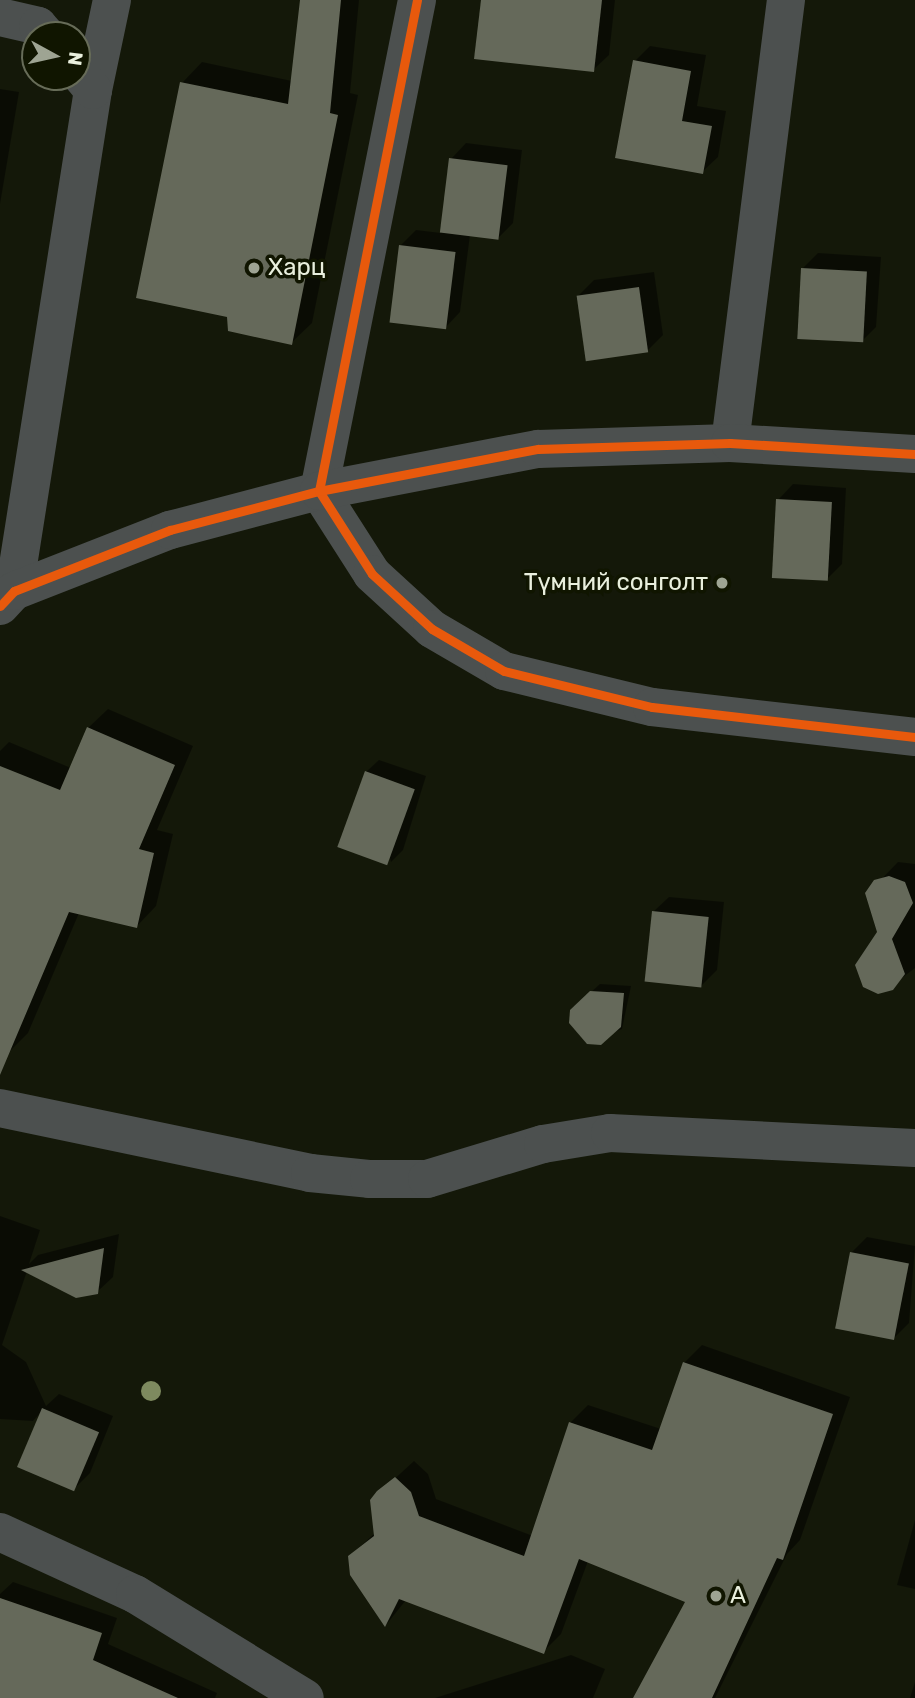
<!DOCTYPE html>
<meta charset="utf-8">
<style>
body{margin:0}
#map{position:relative;width:915px;height:1698px;overflow:hidden;background:#141809;font-family:Rubik,sans-serif}
div>[style]{position:absolute}
.shadow>*{inset:0;background:#0007}
.building>*{inset:0;background:#65695a;transform-origin:0 0}
.minor>*{height:38px;margin:-19px;padding:0 19px;transform-origin:19px;border-radius:19px;background:#4c504f}
.tertiary>*{height:38px;margin:-19px;padding:0 19px;transform-origin:19px;border-radius:19px;background:#4c504f}
.cycleway>*{height:9px;margin:-4.5px;padding:0 4.5px;transform-origin:4.5px;border-radius:4.5px;background:#e8590c}
.trees>*{width:20px;height:20px;margin:-10px;border-radius:50%;background:#7e8a5f}
.dots>*{width:19px;height:19px;translate:-50% -50%;box-sizing:border-box;border:4px solid #101500;border-radius:50%}
span{translate:-50% -50%;white-space:nowrap;text-align:center;line-height:1.15;-webkit-text-stroke:7px #101500;paint-order:stroke}
.poi-label{font-size:24px;color:#e9efdd}
.left{translate:0 -50%;text-align:left}
.right{translate:-100% -50%;text-align:right}
.north{position:absolute;left:21px;top:21px;width:70px;height:70px;box-sizing:border-box;background:#101500;border:2px solid #676c58;border-radius:50%;rotate:98deg;font-size:19px;font-weight:700;line-height:28px;text-align:center;color:#e9efdd}
.north::after{content:'';display:block;margin:auto;width:24px;height:32px;background:#9ea493;clip-path:polygon(50% 0,100% 100%,50% 72%,0 100%)}
</style>
<div id="map">
<div class="shadow">
<div style="clip-path:polygon(302px 0,359px 0,350px 93px,358px 95px,312px 323px,291px 343px,228px 315px,182px 83px,202px 62px,292px 81px)"></div>
<div style="clip-path:polygon(482px 0,615px 0,609px 55px,593px 70px)"></div>
<div style="clip-path:polygon(650px 46px,706px 55px,697px 106px,726px 111px,718px 157px,702px 172px,635px 61px)"></div>
<div style="clip-path:polygon(0 89px,19px 92px,0 204px)"></div>
<div style="clip-path:polygon(466px 143px,522px 150px,513px 223px,498px 238px,470px 235px,460px 312px,445px 328px,400px 246px,416px 230px,441px 233px,451px 159px)"></div>
<div style="clip-path:polygon(818px 253px,881px 257px,876px 327px,861px 342px,803px 268px)"></div>
<div style="clip-path:polygon(654px 272px,663px 335px,647px 351px,578px 296px,594px 280px)"></div>
<div style="clip-path:polygon(793px 484px,846px 488px,842px 564px,826px 580px,778px 500px)"></div>
<div style="clip-path:polygon(108px 709px,193px 746px,157px 830px,173px 834px,156px 906px,137px 926px,79px 913px,28px 1033px,9px 1052px,0 1049px,0 751px,9px 742px,71px 768px,88px 728px)"></div>
<div style="clip-path:polygon(379px 760px,426px 776px,403px 850px,391px 862px,366px 772px)"></div>
<div style="clip-path:polygon(898px 862px,915px 864px,915px 968px,885px 991px,879px 932px,867px 894px)"></div>
<div style="clip-path:polygon(669px 897px,724px 902px,717px 970px,701px 986px,653px 912px)"></div>
<div style="clip-path:polygon(600px 984px,631px 986px,622px 1029px,588px 1042px,580px 1002px)"></div>
<div style="clip-path:polygon(0 1216px,40px 1230px,29px 1264px,38px 1255px,119px 1234px,113px 1277px,97px 1292px,27px 1271px,2px 1345px,26px 1362px,46px 1406px,59px 1394px,113px 1416px,90px 1473px,74px 1489px,42px 1411px,33px 1421px,0 1419px)"></div>
<div style="clip-path:polygon(867px 1237px,915px 1246px,909px 1323px,894px 1338px,851px 1253px)"></div>
<div style="clip-path:polygon(702px 1345px,850px 1397px,800px 1540px,787px 1554px,715px 1698px,672px 1698px,688px 1602px,588px 1561px,561px 1634px,543px 1652px,406px 1600px,386px 1625px,350px 1556px,375px 1533px,390px 1483px,414px 1461px,428px 1474px,436px 1499px,533px 1536px,570px 1423px,588px 1405px,661px 1429px,684px 1363px)"></div>
<div style="clip-path:polygon(915px 1520px,915px 1589px,897px 1585px)"></div>
<div style="clip-path:polygon(13px 1582px,117px 1618px,108px 1644px,217px 1693px,215px 1698px,0 1698px,0 1594px)"></div>
<div style="clip-path:polygon(571px 1655px,605px 1669px,593px 1698px,435px 1698px)"></div>
<div style="clip-path:polygon(915px 1682px,915px 1698px,910px 1698px)"></div>
</div>
<div class="building">
<div style="clip-path:polygon(300px 0,341px 0,330px 113px,338px 115px,292px 345px,228px 331px,227px 317px,136px 298px,180px 82px,288px 104px)"></div>
<div style="clip-path:polygon(481px 0,602px 0,594px 72px,474px 59px)"></div>
<div style="clip-path:polygon(633px 60px,691px 71px,682px 121px,712px 126px,703px 174px,615px 158px)"></div>
<div style="left:449px;top:158px;width:59px;height:75px;rotate:7deg"></div>
<div style="left:399px;top:245px;width:57px;height:78px;rotate:7deg"></div>
<div style="left:801px;top:268px;width:66px;height:71px;rotate:3deg"></div>
<div style="left:639px;top:287px;width:66px;height:63px;rotate:82deg"></div>
<div style="left:776px;top:499px;width:56px;height:79px;rotate:3deg"></div>
<div style="clip-path:polygon(87px 727px,175px 765px,139px 849px,154px 853px,137px 928px,69px 912px,0 1075px,0 766px,60px 790px)"></div>
<div style="left:365px;top:771px;width:53px;height:81px;rotate:20deg"></div>
<div style="clip-path:polygon(889px 876px,905px 882px,913px 903px,892px 939px,905px 974px,893px 990px,878px 994px,863px 987px,855px 965px,877px 932px,865px 893px,874px 880px)"></div>
<div style="left:652px;top:911px;width:57px;height:71px;rotate:6deg"></div>
<div style="clip-path:polygon(590px 991px,624px 993px,621px 1027px,601px 1045px,587px 1044px,569px 1023px,570px 1010px)"></div>
<div style="clip-path:polygon(104px 1248px,98px 1294px,76px 1298px,21px 1270px)"></div>
<div style="left:850px;top:1252px;width:60px;height:78px;rotate:11deg"></div>
<div style="clip-path:polygon(683px 1362px,833px 1414px,783px 1560px,777px 1558px,712px 1698px,633px 1698px,685px 1602px,579px 1559px,544px 1654px,399px 1599px,385px 1627px,350px 1575px,348px 1556px,374px 1536px,370px 1500px,377px 1491px,395px 1477px,411px 1492px,419px 1516px,524px 1556px,569px 1422px,652px 1450px)"></div>
<div style="left:42px;top:1408px;width:62px;height:64px;rotate:23deg"></div>
<div style="clip-path:polygon(0 1598px,102px 1633px,93px 1660px,178px 1698px,0 1698px)"></div>
</div>
<div class="minor">
<div style="left:417px;top:0;width:501px;rotate:101.29deg"></div>
<div style="left:319px;top:491px;width:98px;rotate:57.4deg"></div>
<div style="left:372px;top:574px;width:81px;rotate:42.5deg"></div>
<div style="left:432px;top:629px;width:83px;rotate:30.3deg"></div>
<div style="left:504px;top:671px;width:152px;rotate:13.7deg"></div>
<div style="left:652px;top:707px;width:265px;rotate:6.5deg"></div>
<div style="left:0;top:17px;width:39px;rotate:13deg"></div>
<div style="left:38px;top:26px;width:12px;rotate:48deg"></div>
<div style="left:93px;top:90px;width:92px;rotate:-78.1deg"></div>
<div style="left:730px;top:443px;width:447px;rotate:-82.8deg"></div>
<div style="left:14px;top:591px;width:507px;rotate:-81.04deg"></div>
<div style="left:93px;top:90px;width:25px;rotate:-130deg"></div>
<div style="left:0;top:1108px;width:317px;rotate:11.8deg"></div>
<div style="left:310px;top:1173px;width:59px;rotate:5.8deg"></div>
<div style="left:369px;top:1179px;width:58px"></div>
<div style="left:427px;top:1179px;width:121px;rotate:-16.8deg"></div>
<div style="left:543px;top:1144px;width:68px;rotate:-9.3deg"></div>
<div style="left:610px;top:1133px;width:305px;rotate:2.8deg"></div>
<div style="left:0;top:1532px;width:149px;rotate:24.7deg"></div>
<div style="left:135px;top:1594px;width:199px;rotate:31.5deg"></div>
</div>
<div class="tertiary">
<div style="left:0;top:606px;width:21px;rotate:-47deg"></div>
<div style="left:14px;top:591px;width:168px;rotate:-21.4deg"></div>
<div style="left:170px;top:530px;width:154px;rotate:-14.7deg"></div>
<div style="left:319px;top:491px;width:223px;rotate:-10.9deg"></div>
<div style="left:538px;top:449px;width:192px;rotate:-1.8deg"></div>
<div style="left:730px;top:443px;width:185px;rotate:3.4deg"></div>
</div>
<div class="cycleway">
<div style="left:417px;top:0;width:501px;rotate:101.29deg"></div>
<div style="left:319px;top:491px;width:98px;rotate:57.4deg"></div>
<div style="left:372px;top:574px;width:81px;rotate:42.5deg"></div>
<div style="left:432px;top:629px;width:83px;rotate:30.3deg"></div>
<div style="left:504px;top:671px;width:152px;rotate:13.7deg"></div>
<div style="left:652px;top:707px;width:265px;rotate:6.5deg"></div>
<div style="left:0;top:606px;width:21px;rotate:-47deg"></div>
<div style="left:14px;top:591px;width:168px;rotate:-21.4deg"></div>
<div style="left:170px;top:530px;width:154px;rotate:-14.7deg"></div>
<div style="left:319px;top:491px;width:223px;rotate:-10.9deg"></div>
<div style="left:538px;top:449px;width:192px;rotate:-1.8deg"></div>
<div style="left:730px;top:443px;width:185px;rotate:3.4deg"></div>
</div>
<div class="trees">
<div style="left:151px;top:1391px"></div>
</div>
<div class="dots">
<div style="left:254px;top:268px;background:#9ea493"></div>
<div style="left:722px;top:583px;background:#9ea493"></div>
<div style="left:716px;top:1596px;background:#9ea493"></div>
</div>
<div class="poi-label">
<span class="left" style="left:268px;top:268px">Харц</span>
<span class="right" style="left:708px;top:583px">Түмний сонголт</span>
<span class="left" style="left:730px;top:1596px">A</span>
</div>
<div class="north">N</div>
</div>
